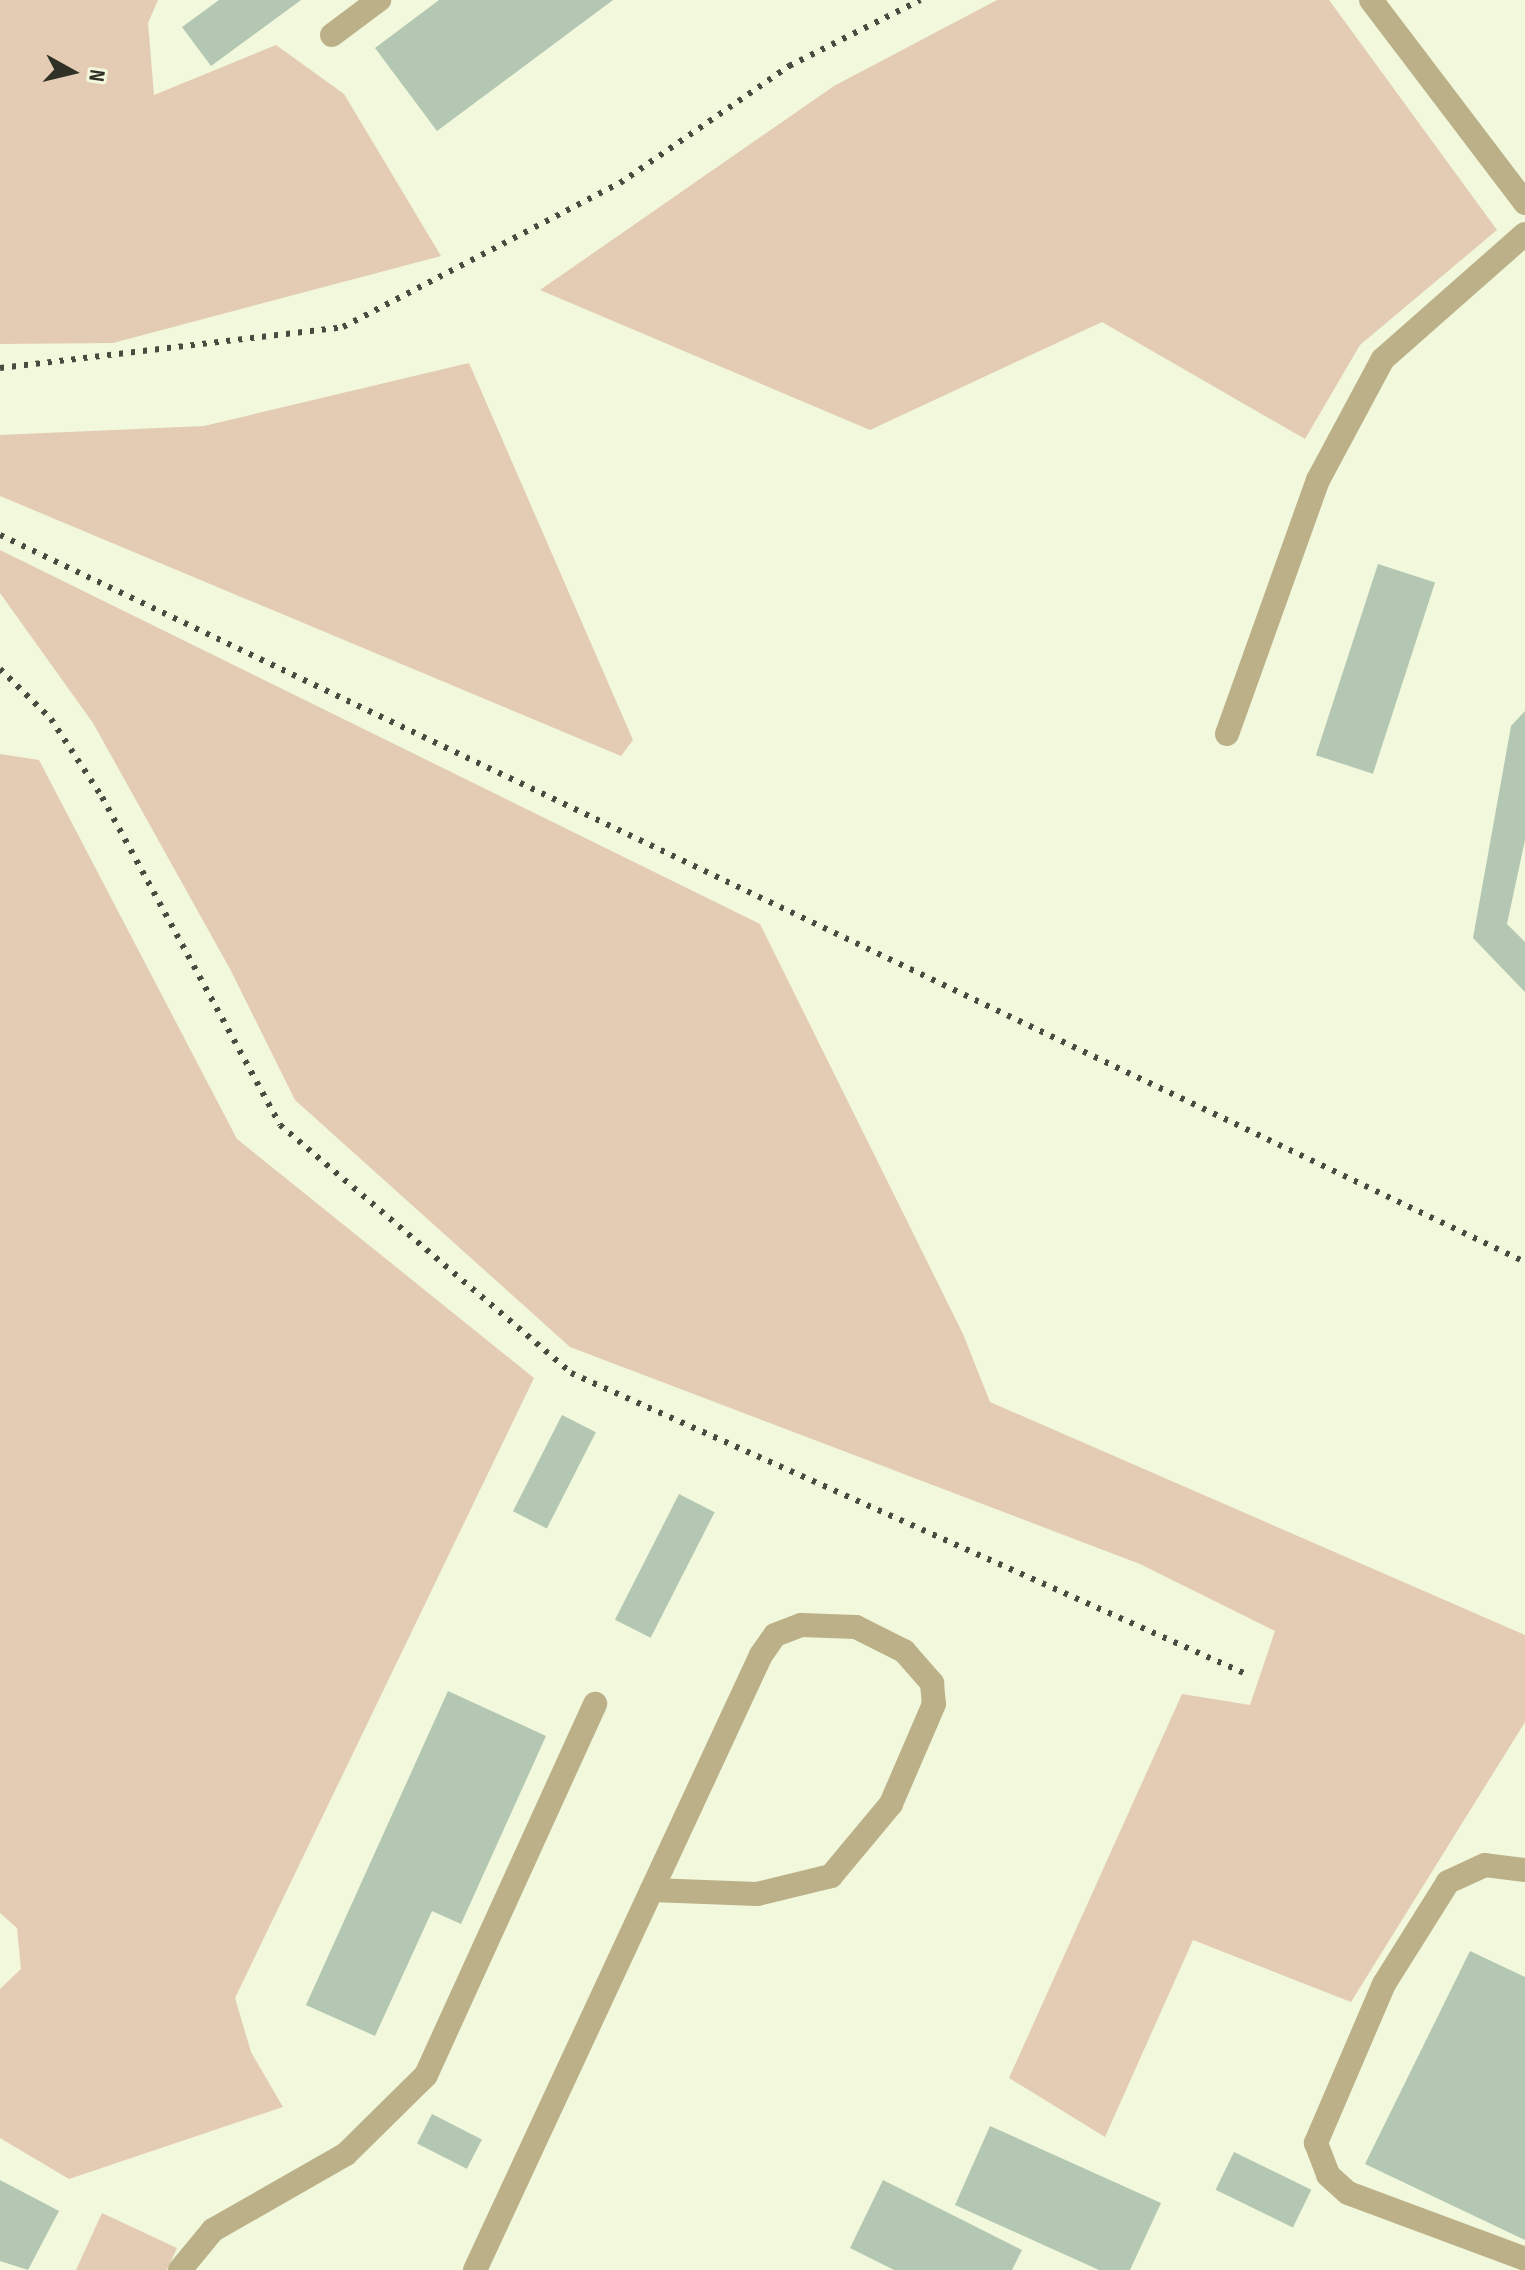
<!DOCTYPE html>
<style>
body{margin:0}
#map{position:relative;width:1525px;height:2270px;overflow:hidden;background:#f1f8dc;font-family:"Sofia Sans Condensed",sans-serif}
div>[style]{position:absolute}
.green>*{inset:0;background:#e3ccb3}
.building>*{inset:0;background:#b3c7b2;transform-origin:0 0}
.minor>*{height:24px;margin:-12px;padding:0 12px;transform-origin:12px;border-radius:12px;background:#bbb087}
.rail>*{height:6px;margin-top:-3px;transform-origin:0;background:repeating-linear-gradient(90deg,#484b3f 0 4px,transparent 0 12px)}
span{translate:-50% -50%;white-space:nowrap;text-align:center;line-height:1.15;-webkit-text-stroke:8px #f1f8dc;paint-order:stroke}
.north{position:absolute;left:32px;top:32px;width:80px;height:80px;-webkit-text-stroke:6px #f1f8dc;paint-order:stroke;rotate:98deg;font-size:22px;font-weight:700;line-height:32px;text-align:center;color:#2f3127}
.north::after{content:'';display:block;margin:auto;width:28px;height:36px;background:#2f3127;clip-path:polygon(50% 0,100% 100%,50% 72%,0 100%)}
</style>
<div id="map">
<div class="green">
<div style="clip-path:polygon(0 0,158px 0,148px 23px,154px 95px,276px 45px,344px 94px,441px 256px,113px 343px,0 344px)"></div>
<div style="clip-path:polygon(997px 0,1329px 0,1497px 230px,1360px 345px,1305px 439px,1102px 322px,870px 430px,540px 290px,834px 86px)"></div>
<div style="clip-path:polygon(469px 363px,633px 740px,621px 756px,0 496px,0 435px,204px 426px)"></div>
<div style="clip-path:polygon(0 550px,760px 924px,963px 1334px,990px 1402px,1525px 1635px,1525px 1722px,1351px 2002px,1193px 1940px,1105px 2137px,1009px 2078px,1182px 1694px,1250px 1705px,1275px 1631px,1140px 1564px,570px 1347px,295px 1100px,230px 969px,93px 723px,0 593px)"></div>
<div style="clip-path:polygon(0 754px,39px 760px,237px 1139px,534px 1378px,235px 1998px,251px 2052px,283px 2107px,69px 2179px,0 2138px,0 1989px,21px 1969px,17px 1928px,0 1913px)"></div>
<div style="clip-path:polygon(102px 2213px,177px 2248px,167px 2270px,76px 2270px)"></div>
</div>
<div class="building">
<div style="clip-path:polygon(219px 0,301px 0,211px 66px,182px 27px)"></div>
<div style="clip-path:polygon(439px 0,613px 0,437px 131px,375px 48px)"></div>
<div style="left:1378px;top:564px;width:60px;height:201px;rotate:18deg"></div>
<div style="clip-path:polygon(1525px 711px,1525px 840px,1507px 924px,1525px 942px,1525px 992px,1473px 938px,1511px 726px)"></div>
<div style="left:562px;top:1415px;width:38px;height:108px;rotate:27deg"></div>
<div style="left:679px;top:1494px;width:40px;height:141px;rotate:27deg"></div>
<div style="clip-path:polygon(448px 1691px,546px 1736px,461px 1924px,432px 1911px,375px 2036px,306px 2005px)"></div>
<div style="clip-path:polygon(1470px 1951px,1525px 1977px,1525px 2240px,1365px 2164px)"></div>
<div style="left:432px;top:2114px;width:56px;height:33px;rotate:27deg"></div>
<div style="clip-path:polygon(990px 2126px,1161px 2203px,1130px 2270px,1099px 2270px,955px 2205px)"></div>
<div style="left:1234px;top:2152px;width:86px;height:42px;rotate:26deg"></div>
<div style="clip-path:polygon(0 2180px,59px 2211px,28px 2270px,0 2261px)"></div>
<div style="clip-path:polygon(883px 2180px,1022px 2250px,1012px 2270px,894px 2270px,850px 2248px)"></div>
</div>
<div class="minor">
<div style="left:1371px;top:0;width:255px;rotate:52.8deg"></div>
<div style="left:332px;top:35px;width:59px;rotate:-36.7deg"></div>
<div style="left:1227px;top:734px;width:270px;rotate:-70.3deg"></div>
<div style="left:1318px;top:480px;width:137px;rotate:-61.8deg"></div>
<div style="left:1383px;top:359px;width:189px;rotate:-41.4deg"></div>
<div style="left:1525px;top:1870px;width:40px;rotate:-172.9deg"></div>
<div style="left:1485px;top:1865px;width:41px;rotate:155.3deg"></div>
<div style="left:1448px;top:1882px;width:120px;rotate:122.1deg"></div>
<div style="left:1384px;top:1984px;width:173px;rotate:113.2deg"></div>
<div style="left:1316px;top:2143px;width:34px;rotate:69deg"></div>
<div style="left:1328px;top:2175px;width:27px;rotate:42deg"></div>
<div style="left:1348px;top:2193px;width:189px;rotate:20.4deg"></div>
<div style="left:180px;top:2270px;width:52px;rotate:-50.5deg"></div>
<div style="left:213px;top:2230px;width:153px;rotate:-29.7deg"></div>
<div style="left:346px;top:2154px;width:112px;rotate:-44.6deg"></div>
<div style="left:426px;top:2075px;width:408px;rotate:-65.5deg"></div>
<div style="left:475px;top:2270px;width:678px;rotate:-65.06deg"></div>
<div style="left:761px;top:1655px;width:24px;rotate:-55deg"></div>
<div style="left:775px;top:1635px;width:28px;rotate:-21deg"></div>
<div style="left:801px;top:1625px;width:55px;rotate:2.1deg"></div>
<div style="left:856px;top:1627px;width:54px;rotate:26.6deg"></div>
<div style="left:904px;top:1651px;width:43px;rotate:48.8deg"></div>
<div style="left:932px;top:1683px;width:21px;rotate:85deg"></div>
<div style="left:934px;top:1704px;width:109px;rotate:113.3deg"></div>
<div style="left:891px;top:1804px;width:94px;rotate:129.8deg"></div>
<div style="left:831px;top:1876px;width:76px;rotate:166.3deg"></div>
<div style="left:757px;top:1894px;width:105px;rotate:-177.8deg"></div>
</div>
<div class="rail">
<div style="left:0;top:368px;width:345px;rotate:-6.8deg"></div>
<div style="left:343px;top:327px;width:312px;rotate:-27.5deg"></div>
<div style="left:620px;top:183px;width:206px;rotate:-34.7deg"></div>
<div style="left:789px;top:66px;width:147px;rotate:-26.7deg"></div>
<div style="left:0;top:535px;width:1689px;rotate:25.49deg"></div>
<div style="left:0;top:669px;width:71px;rotate:44.4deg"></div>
<div style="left:51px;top:719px;width:93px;rotate:56.8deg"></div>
<div style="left:102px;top:797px;width:373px;rotate:61.5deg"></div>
<div style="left:280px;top:1125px;width:382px;rotate:40.4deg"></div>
<div style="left:571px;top:1373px;width:741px;rotate:24.04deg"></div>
</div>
<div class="north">N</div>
</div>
